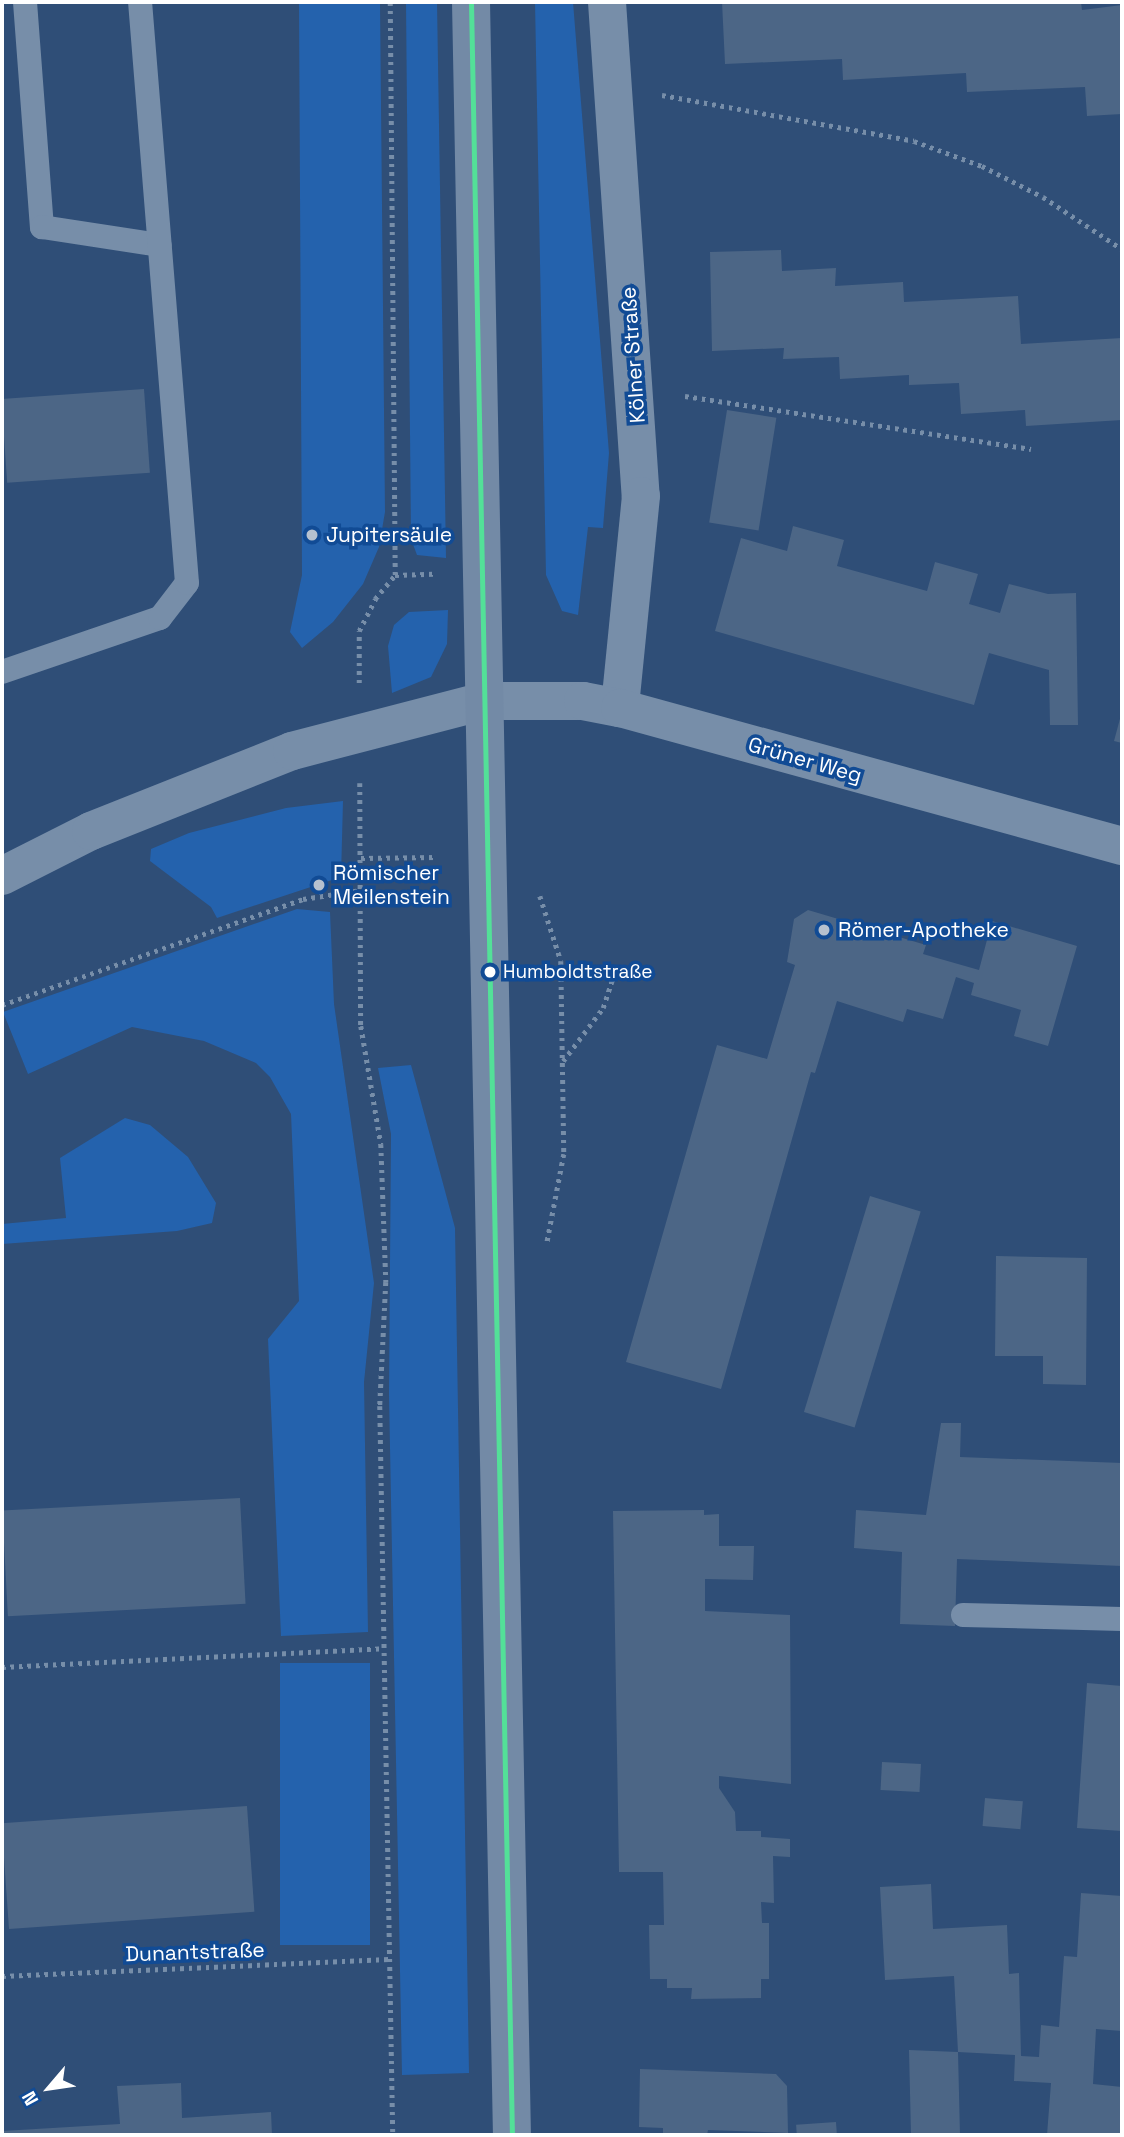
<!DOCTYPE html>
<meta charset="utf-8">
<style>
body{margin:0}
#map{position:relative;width:1124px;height:2137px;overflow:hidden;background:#2f4e77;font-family:"Space Grotesk",sans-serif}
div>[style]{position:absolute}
.green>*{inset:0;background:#2462ad;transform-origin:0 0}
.building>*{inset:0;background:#4c6686;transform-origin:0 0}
.path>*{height:4.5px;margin-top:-2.25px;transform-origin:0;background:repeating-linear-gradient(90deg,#778ea9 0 3.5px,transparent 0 8.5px)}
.lane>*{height:24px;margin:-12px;padding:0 12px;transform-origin:12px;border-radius:12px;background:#778ea9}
.street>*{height:38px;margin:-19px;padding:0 19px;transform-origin:19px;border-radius:19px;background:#778ea9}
.secondary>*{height:38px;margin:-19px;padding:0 19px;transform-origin:19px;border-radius:19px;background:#738aa6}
.bus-1>*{height:5px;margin:-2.5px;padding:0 2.5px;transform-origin:2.5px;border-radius:2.5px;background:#53e098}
.dots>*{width:19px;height:19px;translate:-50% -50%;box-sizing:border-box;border:4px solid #114b95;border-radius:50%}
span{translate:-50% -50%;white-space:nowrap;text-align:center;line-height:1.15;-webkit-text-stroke:7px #114b95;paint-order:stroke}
.bus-label{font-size:19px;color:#fff}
.left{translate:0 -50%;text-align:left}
.street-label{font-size:21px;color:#fff}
.poi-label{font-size:21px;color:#fff}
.frame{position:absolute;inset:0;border:4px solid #fff;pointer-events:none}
.north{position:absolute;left:14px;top:2053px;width:70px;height:70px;-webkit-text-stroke:5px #114b95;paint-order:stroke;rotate:241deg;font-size:19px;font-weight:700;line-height:28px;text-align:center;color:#fff}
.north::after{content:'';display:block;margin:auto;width:24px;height:32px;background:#fff;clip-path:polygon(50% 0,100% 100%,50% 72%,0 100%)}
</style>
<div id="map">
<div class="green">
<div style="clip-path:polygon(299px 2px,380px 2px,385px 512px,379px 547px,363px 584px,333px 622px,302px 648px,290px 632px,302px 575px)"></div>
<div style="clip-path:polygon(406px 2px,437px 2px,446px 558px,417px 555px,411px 539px)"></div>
<div style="clip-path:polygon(535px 2px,573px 2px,609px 453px,603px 528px,588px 527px,578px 615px,562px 611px,546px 575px)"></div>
<div style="clip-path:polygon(448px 610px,447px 644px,431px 677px,392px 693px,388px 646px,394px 625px,409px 612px)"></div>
<div style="clip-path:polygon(343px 801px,341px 877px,217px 918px,211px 907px,150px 861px,151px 849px,189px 833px,286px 808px)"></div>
<div style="clip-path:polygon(297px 909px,330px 912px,334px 1004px,374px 1283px,364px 1382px,368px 1632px,281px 1636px,268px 1339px,299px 1301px,291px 1114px,270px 1077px,256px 1063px,204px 1041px,132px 1027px,28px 1074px,3px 1012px)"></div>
<div style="clip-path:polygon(411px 1065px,455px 1228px,469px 2073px,402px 2075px,389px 1395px,391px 1134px,378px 1068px)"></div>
<div style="clip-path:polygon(125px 1118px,150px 1125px,188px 1157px,216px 1203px,212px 1223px,177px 1231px,2px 1244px,2px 1224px,66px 1218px,60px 1158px)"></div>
<div style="left:370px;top:1663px;width:282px;height:90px;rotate:90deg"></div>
</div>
<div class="building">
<div style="clip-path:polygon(722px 2px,1081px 2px,1082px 10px,1122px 5px,1122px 114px,1087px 116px,1085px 87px,967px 92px,966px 73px,843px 80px,842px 59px,725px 64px)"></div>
<div style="clip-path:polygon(781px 250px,782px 271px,836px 268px,835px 286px,903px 282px,904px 302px,1018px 296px,1021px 344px,1122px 338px,1122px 420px,1026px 426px,1025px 410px,961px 414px,959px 383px,909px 385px,909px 375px,840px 379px,839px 357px,783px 359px,784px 348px,712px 351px,710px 252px)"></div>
<div style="left:144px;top:389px;width:84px;height:143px;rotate:86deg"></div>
<div style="left:727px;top:410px;width:50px;height:114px;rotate:9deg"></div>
<div style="clip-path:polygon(793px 526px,844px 540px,837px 566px,927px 591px,935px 562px,978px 574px,969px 604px,1000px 613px,1009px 584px,1048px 594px,1076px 593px,1078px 725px,1050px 725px,1049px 670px,989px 653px,974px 705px,715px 631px,741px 538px,787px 551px)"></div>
<div style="clip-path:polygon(1121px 715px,1122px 715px,1122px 743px,1114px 741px)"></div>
<div style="clip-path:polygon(808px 910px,926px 945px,923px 954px,979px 970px,992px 921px,1077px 946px,1048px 1046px,1014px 1036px,1021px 1010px,971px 995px,974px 983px,956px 977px,943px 1019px,907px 1009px,903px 1022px,837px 1001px,815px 1073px,811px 1072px,721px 1389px,626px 1362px,717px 1045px,767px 1059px,795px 965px,787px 962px,794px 919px)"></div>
<div style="left:870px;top:1196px;width:53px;height:226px;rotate:17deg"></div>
<div style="clip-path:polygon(996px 1256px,1087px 1258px,1086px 1385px,1043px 1384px,1043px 1356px,995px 1356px)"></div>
<div style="clip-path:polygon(941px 1423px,961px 1423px,960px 1457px,1122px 1463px,1122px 1566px,957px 1559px,955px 1626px,900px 1624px,902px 1552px,854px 1548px,856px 1510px,926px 1515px)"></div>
<div style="left:240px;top:1498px;width:106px;height:238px;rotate:87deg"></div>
<div style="clip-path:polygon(704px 1510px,704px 1515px,719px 1514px,719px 1546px,754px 1546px,753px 1580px,705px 1579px,705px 1611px,790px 1615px,791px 1784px,719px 1776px,719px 1788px,735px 1812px,736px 1831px,761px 1831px,761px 1837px,790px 1839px,790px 1857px,773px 1856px,774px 1903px,761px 1902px,762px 1923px,769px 1923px,769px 1979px,761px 1979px,761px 1998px,691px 1999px,692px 1988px,667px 1988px,667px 1979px,650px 1979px,649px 1925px,664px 1925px,663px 1872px,619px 1872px,613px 1511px)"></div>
<div style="clip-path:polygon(1087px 1683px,1122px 1686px,1122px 1831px,1077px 1828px)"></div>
<div style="left:882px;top:1762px;width:39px;height:28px;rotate:3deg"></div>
<div style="left:985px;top:1798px;width:38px;height:28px;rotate:5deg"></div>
<div style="left:247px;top:1806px;width:106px;height:246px;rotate:86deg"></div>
<div style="clip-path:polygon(931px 1884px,933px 1929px,1007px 1925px,1009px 1974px,1019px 1973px,1021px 2056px,1039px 2057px,1041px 2025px,1059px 2027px,1064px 1956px,1077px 1957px,1081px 1893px,1122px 1896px,1122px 2031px,1096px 2029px,1093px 2084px,1122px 2087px,1122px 2135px,1047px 2135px,1051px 2083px,1014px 2081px,1015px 2055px,958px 2052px,960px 2135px,911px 2135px,909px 2050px,958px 2052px,954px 1976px,885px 1980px,880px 1887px)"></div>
<div style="clip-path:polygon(640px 2069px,776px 2074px,787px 2086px,788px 2133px,708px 2130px,707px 2135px,663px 2135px,663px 2128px,639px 2127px)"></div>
<div style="clip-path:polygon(181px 2083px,182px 2118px,271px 2112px,272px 2135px,2px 2135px,2px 2131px,120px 2124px,117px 2086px)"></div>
<div style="left:836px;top:2122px;width:13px;height:40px;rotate:86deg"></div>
</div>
<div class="path">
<div style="left:662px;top:95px;width:256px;rotate:10.3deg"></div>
<div style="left:914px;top:141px;width:72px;rotate:20.2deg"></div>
<div style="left:982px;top:166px;width:68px;rotate:26.9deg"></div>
<div style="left:1043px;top:197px;width:95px;rotate:33.4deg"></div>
<div style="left:685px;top:396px;width:350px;rotate:8.7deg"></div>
<div style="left:395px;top:575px;width:38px;rotate:-2deg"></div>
<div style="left:359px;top:683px;width:52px;rotate:-90deg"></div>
<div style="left:359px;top:631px;width:36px;rotate:-63deg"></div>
<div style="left:375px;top:599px;width:31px;rotate:-50deg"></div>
<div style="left:395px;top:575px;width:573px;rotate:-90.5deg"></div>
<div style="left:360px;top:783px;width:243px;rotate:89.8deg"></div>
<div style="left:361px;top:1026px;width:120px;rotate:80.4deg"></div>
<div style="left:381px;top:1144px;width:138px;rotate:87.9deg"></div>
<div style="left:386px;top:1282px;width:124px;rotate:92.8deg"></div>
<div style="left:380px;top:1406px;width:729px;rotate:88.98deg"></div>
<div style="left:361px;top:858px;width:76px;rotate:-0.8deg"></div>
<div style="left:540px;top:896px;width:68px;rotate:72.1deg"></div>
<div style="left:561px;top:961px;width:193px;rotate:89.1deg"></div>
<div style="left:564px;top:1154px;width:91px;rotate:100.8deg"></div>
<div style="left:2px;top:1005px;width:319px;rotate:-19.4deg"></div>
<div style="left:303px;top:899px;width:59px;rotate:-8.8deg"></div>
<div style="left:563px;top:1061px;width:66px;rotate:-53deg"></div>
<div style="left:603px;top:1008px;width:39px;rotate:-72deg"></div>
<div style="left:2px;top:1667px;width:382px;rotate:-2.8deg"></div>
<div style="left:2px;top:1976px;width:387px;rotate:-2.5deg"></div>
</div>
<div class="lane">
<div style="left:25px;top:2px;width:226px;rotate:85.7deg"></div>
<div style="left:42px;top:227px;width:119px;rotate:8.7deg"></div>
<div style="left:2px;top:672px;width:167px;rotate:-18.9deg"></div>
<div style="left:160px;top:618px;width:44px;rotate:-52.4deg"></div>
<div style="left:187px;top:583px;width:583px;rotate:-94.62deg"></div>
<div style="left:963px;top:1615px;width:159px;rotate:1.4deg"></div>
</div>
<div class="street">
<div style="left:607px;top:2px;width:495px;rotate:86.1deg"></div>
<div style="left:641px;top:496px;width:213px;rotate:95.7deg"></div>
<div style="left:2px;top:876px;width:100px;rotate:-26.8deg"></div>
<div style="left:91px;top:831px;width:216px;rotate:-21.7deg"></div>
<div style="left:292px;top:751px;width:198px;rotate:-14.6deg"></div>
<div style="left:484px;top:701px;width:99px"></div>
<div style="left:583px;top:701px;width:38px;rotate:11deg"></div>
<div style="left:620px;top:708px;width:521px;rotate:15.37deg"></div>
</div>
<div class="secondary">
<div style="left:471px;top:2px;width:2133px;rotate:88.9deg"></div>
</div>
<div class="bus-1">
<div style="left:471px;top:2px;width:2133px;rotate:88.9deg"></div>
</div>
<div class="dots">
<div style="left:312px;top:535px;background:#b6c1cf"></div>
<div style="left:319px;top:885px;background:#b6c1cf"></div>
<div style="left:824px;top:930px;background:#b6c1cf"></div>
<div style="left:490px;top:972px;background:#fff"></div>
</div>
<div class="bus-label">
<span class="left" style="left:503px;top:972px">Humboldtstraße</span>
</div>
<div class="street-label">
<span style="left:633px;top:355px;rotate:-94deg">Kölner Straße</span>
<span style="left:805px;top:760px;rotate:16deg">Grüner Weg</span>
<span style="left:195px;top:1952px;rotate:-2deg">Dunantstraße</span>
</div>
<div class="poi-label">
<span class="left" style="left:326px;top:535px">Jupitersäule</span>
<span class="left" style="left:333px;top:885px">Römischer<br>Meilenstein</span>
<span class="left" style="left:838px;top:930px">Römer-Apotheke</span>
</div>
<div class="frame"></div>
<div class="north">N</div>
</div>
